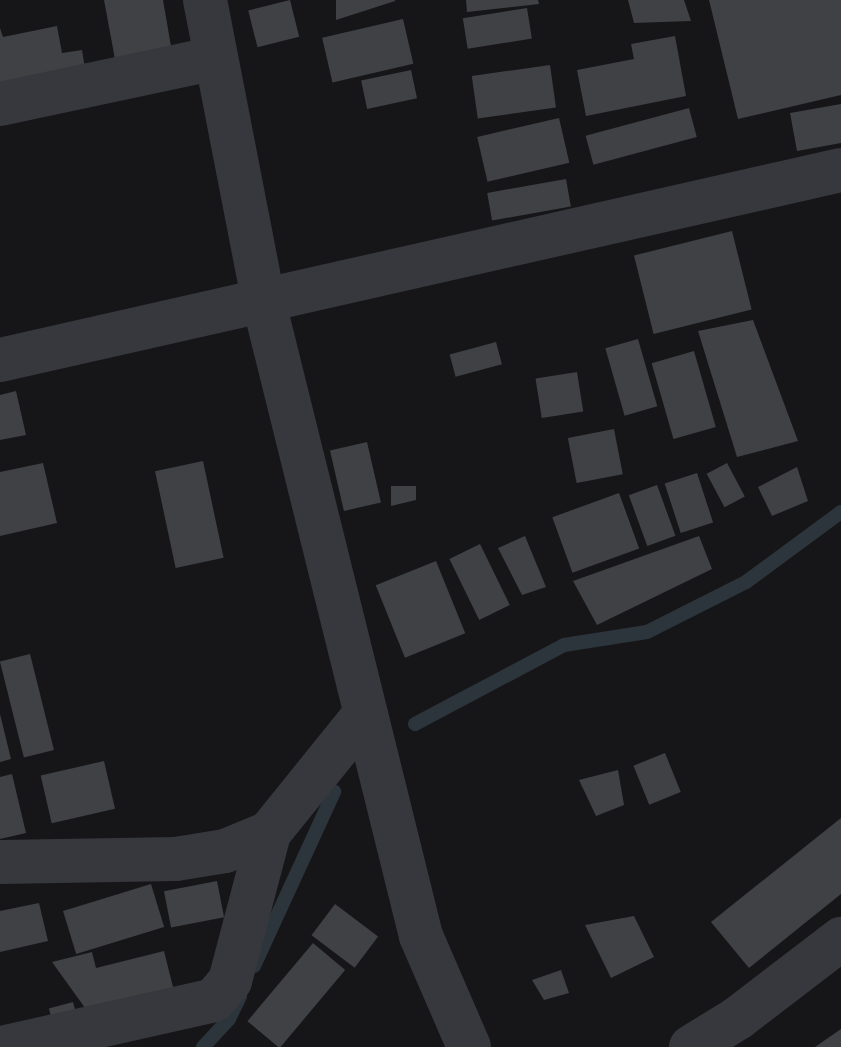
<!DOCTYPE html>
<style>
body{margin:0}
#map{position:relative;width:841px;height:1047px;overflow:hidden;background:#161618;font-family:"Golos Text",sans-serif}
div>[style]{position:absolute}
.stream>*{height:14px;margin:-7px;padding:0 7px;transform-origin:7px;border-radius:7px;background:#2c353c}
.building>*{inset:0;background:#404145;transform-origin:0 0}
.minor>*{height:44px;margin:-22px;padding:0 22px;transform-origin:22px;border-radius:22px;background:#37383d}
span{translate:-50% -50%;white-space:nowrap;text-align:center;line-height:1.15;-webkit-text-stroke:6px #111113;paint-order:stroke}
</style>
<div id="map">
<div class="stream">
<div style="left:415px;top:724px;width:169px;rotate:-27.9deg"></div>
<div style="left:564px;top:645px;width:84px;rotate:-8.9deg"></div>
<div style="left:647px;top:632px;width:111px;rotate:-26.8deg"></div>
<div style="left:746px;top:582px;width:118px;rotate:-36.4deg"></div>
<div style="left:254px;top:966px;width:192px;rotate:-65.3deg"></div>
<div style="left:203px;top:1047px;width:38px;rotate:-47deg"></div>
<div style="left:229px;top:1019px;width:25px;rotate:-64deg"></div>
</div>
<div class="building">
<div style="clip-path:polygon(104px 0,163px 0,173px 58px,117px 70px)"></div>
<div style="left:290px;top:0;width:38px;height:43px;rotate:76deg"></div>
<div style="clip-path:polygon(336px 0,395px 0,395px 1px,336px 20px)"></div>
<div style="clip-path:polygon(466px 0,538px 0,539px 4px,467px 12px)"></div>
<div style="clip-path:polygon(628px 0,684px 0,691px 21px,634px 23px)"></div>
<div style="clip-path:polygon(709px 0,841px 0,841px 95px,738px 119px)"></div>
<div style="left:527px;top:8px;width:31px;height:65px;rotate:81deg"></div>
<div style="left:403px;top:19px;width:46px;height:83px;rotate:77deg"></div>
<div style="clip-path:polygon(57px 26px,62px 53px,82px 50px,86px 74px,0 90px,0 28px,3px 37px)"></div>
<div style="clip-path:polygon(675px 36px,686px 96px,586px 116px,577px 70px,634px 59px,631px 44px)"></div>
<div style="left:550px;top:65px;width:43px;height:79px;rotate:82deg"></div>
<div style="left:411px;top:70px;width:29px;height:51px;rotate:78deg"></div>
<div style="clip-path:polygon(841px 104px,841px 143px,797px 151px,790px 113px)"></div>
<div style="left:689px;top:108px;width:30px;height:107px;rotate:75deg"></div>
<div style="left:559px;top:118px;width:46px;height:84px;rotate:77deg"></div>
<div style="left:566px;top:179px;width:28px;height:80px;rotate:80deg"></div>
<div style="left:732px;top:231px;width:81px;height:101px;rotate:76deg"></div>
<div style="clip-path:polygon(753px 320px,798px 441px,737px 457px,698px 331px)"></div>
<div style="left:638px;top:339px;width:70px;height:34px;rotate:74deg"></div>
<div style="left:496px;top:342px;width:23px;height:48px;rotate:75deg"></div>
<div style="left:694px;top:351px;width:79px;height:44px;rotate:74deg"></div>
<div style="left:577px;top:372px;width:40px;height:42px;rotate:81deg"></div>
<div style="clip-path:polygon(16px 391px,26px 435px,0 440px,0 395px)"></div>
<div style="left:614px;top:429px;width:46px;height:47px;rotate:79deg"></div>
<div style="left:367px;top:442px;width:62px;height:38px;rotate:77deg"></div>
<div style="left:203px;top:461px;width:99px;height:49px;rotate:78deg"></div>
<div style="clip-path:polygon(43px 463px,57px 523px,0 536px,0 472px)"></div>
<div style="left:727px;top:463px;width:38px;height:23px;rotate:62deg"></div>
<div style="clip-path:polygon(797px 467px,808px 501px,772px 516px,758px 487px)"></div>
<div style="left:697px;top:473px;width:52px;height:34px;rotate:72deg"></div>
<div style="left:657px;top:485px;width:54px;height:30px;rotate:70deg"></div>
<div style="clip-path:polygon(391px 486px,416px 486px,416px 500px,391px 506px)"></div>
<div style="left:619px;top:493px;width:59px;height:71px;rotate:70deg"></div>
<div style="clip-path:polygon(525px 536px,546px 587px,522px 595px,498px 548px)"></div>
<div style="clip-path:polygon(699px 536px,712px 569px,597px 625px,573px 581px)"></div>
<div style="left:480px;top:544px;width:68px;height:34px;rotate:64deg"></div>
<div style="left:436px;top:561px;width:78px;height:65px;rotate:68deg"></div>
<div style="left:30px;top:654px;width:99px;height:31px;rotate:76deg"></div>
<div style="clip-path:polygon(0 714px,11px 759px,0 762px)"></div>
<div style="left:665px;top:753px;width:42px;height:34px;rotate:68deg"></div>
<div style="left:104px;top:761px;width:49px;height:65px;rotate:77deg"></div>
<div style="clip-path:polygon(618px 770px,624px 805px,596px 816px,579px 780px)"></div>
<div style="clip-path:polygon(12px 774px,26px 833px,0 839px,0 777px)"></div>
<div style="clip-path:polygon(841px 818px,841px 894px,749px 968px,711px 922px)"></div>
<div style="left:217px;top:881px;width:37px;height:54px;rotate:79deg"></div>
<div style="left:151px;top:884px;width:45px;height:92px;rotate:73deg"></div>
<div style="clip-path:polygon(39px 903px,48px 941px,0 952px,0 911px)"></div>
<div style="left:335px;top:904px;width:54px;height:39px;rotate:37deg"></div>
<div style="clip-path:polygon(634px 916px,654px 957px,611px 978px,585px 925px)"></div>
<div style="left:313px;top:943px;width:42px;height:102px;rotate:40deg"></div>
<div style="clip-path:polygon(164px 951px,174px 991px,88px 1012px,52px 962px,92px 952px,96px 968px)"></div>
<div style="clip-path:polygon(561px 970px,569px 993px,544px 1000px,532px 980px)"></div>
<div style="left:73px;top:1002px;width:20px;height:25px;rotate:75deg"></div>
<div style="clip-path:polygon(841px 1029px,841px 1047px,815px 1047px)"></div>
</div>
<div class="minor">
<div style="left:205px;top:0;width:305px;rotate:79deg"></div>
<div style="left:263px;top:299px;width:656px;rotate:76.07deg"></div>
<div style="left:421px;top:936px;width:121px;rotate:66.6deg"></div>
<div style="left:0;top:104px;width:221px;rotate:-12deg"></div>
<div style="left:0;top:360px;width:862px;rotate:-12.73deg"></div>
<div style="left:0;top:862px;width:176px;rotate:-1deg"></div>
<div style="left:176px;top:859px;width:50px;rotate:-9.3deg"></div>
<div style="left:225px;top:851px;width:48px;rotate:-22.2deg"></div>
<div style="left:269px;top:833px;width:154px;rotate:-51.1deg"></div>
<div style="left:6px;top:1047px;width:213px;rotate:-12.7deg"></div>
<div style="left:214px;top:1000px;width:25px;rotate:-50deg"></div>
<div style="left:230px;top:981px;width:153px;rotate:-75.2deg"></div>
<div style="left:691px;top:1047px;width:55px;rotate:-31.7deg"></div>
<div style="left:738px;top:1018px;width:130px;rotate:-37.5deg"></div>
</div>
</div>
